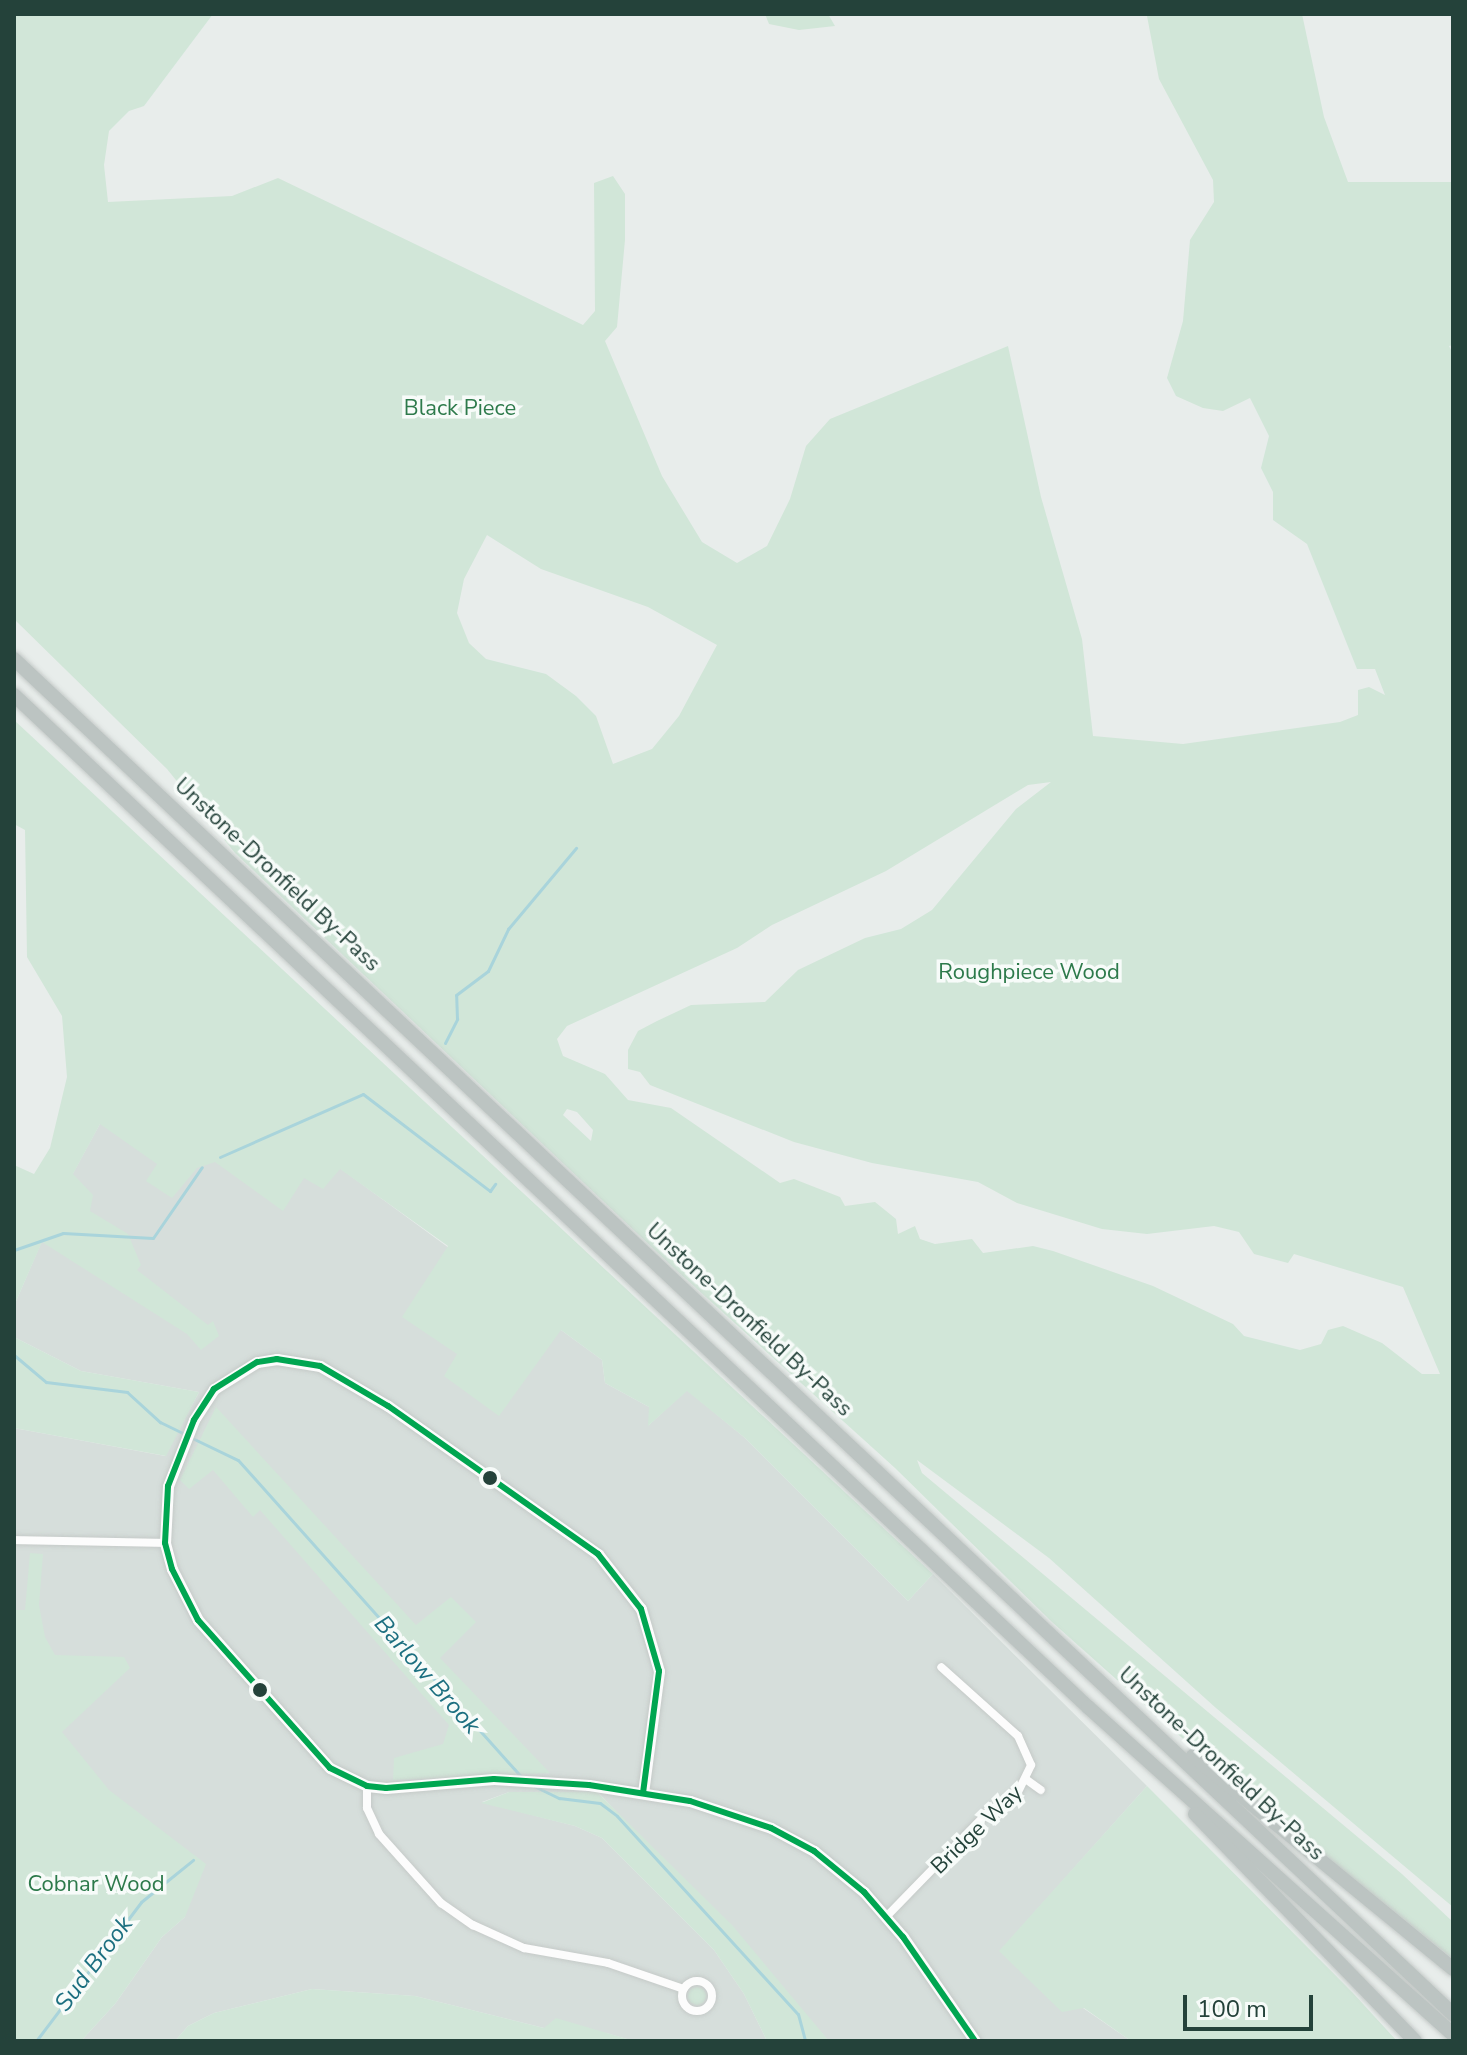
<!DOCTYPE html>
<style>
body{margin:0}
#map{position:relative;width:1467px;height:2055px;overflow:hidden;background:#e8edeb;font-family:"Nunito Sans",sans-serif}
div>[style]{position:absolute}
.built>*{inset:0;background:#d6dedb}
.green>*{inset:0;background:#d1e6d8}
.round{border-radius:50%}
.stream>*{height:3px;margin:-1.5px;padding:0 1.5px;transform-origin:1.5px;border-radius:1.5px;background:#a9d4db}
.roads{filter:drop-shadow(0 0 2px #c5cac8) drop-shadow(0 0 2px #c5cac8)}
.street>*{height:8px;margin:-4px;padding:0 4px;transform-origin:4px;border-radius:4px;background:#fcfcfc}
.street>.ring{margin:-4px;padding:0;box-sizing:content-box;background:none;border:8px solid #fcfcfc;border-radius:50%}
.secondary>*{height:11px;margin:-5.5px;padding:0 5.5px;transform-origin:5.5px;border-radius:5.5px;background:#fcfcfc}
.highway>*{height:14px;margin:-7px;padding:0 7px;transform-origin:7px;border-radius:7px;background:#bcc4c2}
.bus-1>*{height:6px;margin:-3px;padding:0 3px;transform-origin:3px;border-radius:3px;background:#00a651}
.dots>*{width:22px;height:22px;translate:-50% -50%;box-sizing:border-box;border:4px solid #f7fbf9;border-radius:50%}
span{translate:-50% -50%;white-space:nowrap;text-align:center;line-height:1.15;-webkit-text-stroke:7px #f7fbf9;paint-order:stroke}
.park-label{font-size:22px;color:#2d7a4b}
.street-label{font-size:22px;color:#24423a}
.water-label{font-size:24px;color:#1c6f80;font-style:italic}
.frame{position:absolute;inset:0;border:16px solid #24423a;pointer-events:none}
.scale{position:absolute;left:1183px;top:1995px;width:130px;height:36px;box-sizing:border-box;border:4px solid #24423a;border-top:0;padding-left:10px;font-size:24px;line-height:28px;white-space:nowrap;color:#24423a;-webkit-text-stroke:6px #f7fbf9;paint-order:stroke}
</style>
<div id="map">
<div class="built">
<div style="clip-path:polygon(121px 1085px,296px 1136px,602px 1360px,605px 1383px,649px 1407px,649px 1425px,687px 1390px,745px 1438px,908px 1601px,933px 1574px,1147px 1786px,1000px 1951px,1131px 2041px,829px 2041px,598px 1792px,509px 1792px,482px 1802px,575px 1826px,602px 1838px,714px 1950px,744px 1994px,767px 2041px,634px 2041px,606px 2033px,544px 2028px,415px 1996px,312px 1989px,214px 2013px,188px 2026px,175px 2041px,81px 2041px,115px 2004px,162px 1937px,185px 1917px,14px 1717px,14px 1428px,165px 1456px,199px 1392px,81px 1371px,14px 1337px,14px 1306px,64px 1190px)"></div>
</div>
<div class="green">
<div style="clip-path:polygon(evenodd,14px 14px,213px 14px,144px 106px,129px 111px,109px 131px,104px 165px,108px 202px,232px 196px,278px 178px,583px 325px,595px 311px,594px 183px,613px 176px,625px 194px,625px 240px,617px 327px,605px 341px,662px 476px,702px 542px,737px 563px,767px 546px,790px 499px,806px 446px,830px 419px,1008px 346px,1041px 497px,1082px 639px,1093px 736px,1183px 744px,1340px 722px,1358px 715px,1358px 690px,1369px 687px,1385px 695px,1375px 669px,1357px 669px,1307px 544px,1273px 520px,1273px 492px,1261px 468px,1269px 436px,1250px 398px,1223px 411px,1203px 408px,1176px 396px,1167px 378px,1183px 321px,1190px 240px,1214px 202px,1213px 180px,1159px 79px,1147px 16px,1302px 14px,1324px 117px,1348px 182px,1453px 182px,1453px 345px,1449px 346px,1453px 354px,1453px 1907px,1216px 1708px,1049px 1558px,917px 1460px,922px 1473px,1402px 1874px,1453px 1922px,1453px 1959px,1208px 1761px,1052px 1622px,895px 1468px,676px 1270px,235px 853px,167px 769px,14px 619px,14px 14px,487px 535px,541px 569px,648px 607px,717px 645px,679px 716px,652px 749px,613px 764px,596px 716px,576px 696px,546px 674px,486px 659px,469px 643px,457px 613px,464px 579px,487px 535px,14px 14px,1051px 782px,1016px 809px,932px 910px,901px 929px,865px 938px,798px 970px,765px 1002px,691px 1005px,657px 1021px,638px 1031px,628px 1050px,628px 1069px,640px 1072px,650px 1085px,794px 1142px,872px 1163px,978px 1182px,1017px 1203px,1102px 1229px,1147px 1234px,1214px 1226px,1239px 1232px,1254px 1254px,1288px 1263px,1294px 1254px,1403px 1287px,1440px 1374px,1422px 1374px,1382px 1343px,1343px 1326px,1328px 1330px,1321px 1344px,1300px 1350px,1244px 1336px,1233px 1324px,1153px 1286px,1053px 1251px,1033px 1246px,983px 1253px,972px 1239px,935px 1244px,920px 1239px,915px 1226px,898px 1234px,896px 1219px,875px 1202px,845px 1206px,840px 1197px,794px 1179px,780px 1183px,671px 1108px,628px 1100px,605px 1074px,563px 1056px,557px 1039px,567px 1026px,737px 948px,772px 925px,886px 871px,1028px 785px,1051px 782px,14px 14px,567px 1109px,577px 1112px,593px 1130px,591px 1141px,563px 1115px,567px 1109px)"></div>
<div style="clip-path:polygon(765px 14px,828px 14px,835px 26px,799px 30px,769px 24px)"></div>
<div style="clip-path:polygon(14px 720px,933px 1574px,908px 1601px,745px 1438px,687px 1391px,648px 1426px,649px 1407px,605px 1383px,602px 1360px,561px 1330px,499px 1416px,444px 1376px,457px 1354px,402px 1317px,448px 1246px,340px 1169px,323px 1189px,304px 1178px,283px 1211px,215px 1162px,197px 1168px,172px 1198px,146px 1181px,157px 1164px,100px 1124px,73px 1174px,93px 1195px,90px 1211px,128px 1234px,141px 1265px,137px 1270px,208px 1325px,213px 1321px,219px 1336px,201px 1350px,187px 1334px,42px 1242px,14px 1306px,14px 1165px,34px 1174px,50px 1148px,67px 1077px,62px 1016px,27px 957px,25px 830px,14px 824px)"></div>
<div style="clip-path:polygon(14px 1337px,81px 1371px,199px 1392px,166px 1456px,14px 1428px)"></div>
<div style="clip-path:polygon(216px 1407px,416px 1625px,451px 1597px,476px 1622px,440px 1658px,550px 1773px,393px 1780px,394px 1758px,443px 1744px,449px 1725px,260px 1510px,253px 1517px,213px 1470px,189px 1489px,180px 1480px)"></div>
<div style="clip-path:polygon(30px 1553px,43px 1554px,39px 1605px,45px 1637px,55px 1655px,124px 1657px,130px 1668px,62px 1732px,109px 1790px,206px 1864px,185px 1917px,162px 1937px,115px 2004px,81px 2041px,14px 2041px,14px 1610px,25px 1610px)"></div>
<div style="clip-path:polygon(1147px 1786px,1352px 1992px,1397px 2041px,1131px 2041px,1084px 2008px,1062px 2012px,999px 1951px)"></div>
<div style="clip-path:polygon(509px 1792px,597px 1792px,732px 1925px,829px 2041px,767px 2041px,744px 1994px,714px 1950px,602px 1838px,575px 1826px,481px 1803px)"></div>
<div class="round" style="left:688px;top:1987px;width:18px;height:18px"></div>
<div style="clip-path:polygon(312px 1989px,415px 1996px,544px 2028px,556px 2018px,634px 2041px,175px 2041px,188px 2026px,214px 2013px)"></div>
</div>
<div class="stream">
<div style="left:445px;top:1043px;width:27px;rotate:-63deg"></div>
<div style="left:457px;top:1019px;width:24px;rotate:-92deg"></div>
<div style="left:456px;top:995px;width:40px;rotate:-37deg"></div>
<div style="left:488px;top:971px;width:47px;rotate:-64.5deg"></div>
<div style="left:508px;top:929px;width:106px;rotate:-50deg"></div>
<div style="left:220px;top:1157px;width:156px;rotate:-23.8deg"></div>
<div style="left:363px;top:1094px;width:160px;rotate:37.4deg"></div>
<div style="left:490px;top:1191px;width:9px;rotate:-54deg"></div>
<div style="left:14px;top:1250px;width:52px;rotate:-19.1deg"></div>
<div style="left:63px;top:1233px;width:90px;rotate:3.2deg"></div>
<div style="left:153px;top:1238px;width:86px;rotate:-55.4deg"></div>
<div style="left:14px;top:1355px;width:42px;rotate:40.2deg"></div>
<div style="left:46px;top:1382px;width:82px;rotate:7deg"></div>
<div style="left:127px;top:1392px;width:45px;rotate:42.3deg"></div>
<div style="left:160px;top:1422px;width:28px;rotate:26deg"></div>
<div style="left:192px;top:1438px;width:51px;rotate:25.6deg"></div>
<div style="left:238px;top:1460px;width:425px;rotate:48.2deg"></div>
<div style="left:534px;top:1786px;width:28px;rotate:26deg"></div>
<div style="left:559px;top:1798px;width:41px;rotate:7deg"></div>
<div style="left:600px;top:1803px;width:21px;rotate:37deg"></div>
<div style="left:617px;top:1816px;width:268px;rotate:47.6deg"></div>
<div style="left:798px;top:2014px;width:28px;rotate:75deg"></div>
<div style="left:36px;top:2041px;width:174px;rotate:-52.9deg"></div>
<div style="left:141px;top:1902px;width:67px;rotate:-38.9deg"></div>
</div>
<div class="roads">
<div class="street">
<div style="left:14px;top:1540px;width:151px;rotate:1.1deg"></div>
<div style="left:1027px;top:1780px;width:17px;rotate:36deg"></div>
<div style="left:367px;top:1786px;width:22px;rotate:90deg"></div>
<div style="left:367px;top:1808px;width:29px;rotate:65deg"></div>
<div style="left:379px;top:1834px;width:93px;rotate:48.1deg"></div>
<div style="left:441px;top:1903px;width:39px;rotate:35deg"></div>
<div style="left:473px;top:1925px;width:56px;rotate:24.3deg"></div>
<div style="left:524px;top:1948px;width:85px;rotate:10.1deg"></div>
<div style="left:608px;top:1963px;width:80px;rotate:18.9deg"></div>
<div style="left:886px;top:1917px;width:145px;rotate:-45.8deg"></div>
<div style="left:987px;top:1813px;width:37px;rotate:-34deg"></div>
<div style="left:1018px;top:1792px;width:30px;rotate:-64deg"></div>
<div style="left:1031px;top:1765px;width:32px;rotate:-114deg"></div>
<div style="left:1018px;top:1736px;width:103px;rotate:-138.1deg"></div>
<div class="ring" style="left:682px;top:1981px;width:22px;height:22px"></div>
</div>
<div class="secondary">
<div style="left:643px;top:1793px;width:123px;rotate:-82.5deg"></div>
<div style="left:659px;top:1671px;width:65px;rotate:-106.2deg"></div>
<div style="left:641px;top:1609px;width:70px;rotate:-128deg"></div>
<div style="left:598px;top:1554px;width:257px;rotate:-144.8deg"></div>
<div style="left:388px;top:1406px;width:79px;rotate:-149.5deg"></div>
<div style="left:320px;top:1366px;width:44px;rotate:-170.8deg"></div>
<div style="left:277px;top:1359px;width:20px;rotate:171deg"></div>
<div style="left:257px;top:1362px;width:51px;rotate:147.9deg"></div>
<div style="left:214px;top:1389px;width:37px;rotate:123deg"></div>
<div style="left:194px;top:1420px;width:71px;rotate:111.5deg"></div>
<div style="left:168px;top:1486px;width:57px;rotate:93deg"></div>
<div style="left:165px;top:1543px;width:27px;rotate:75deg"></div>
<div style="left:172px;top:1569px;width:57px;rotate:63deg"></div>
<div style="left:198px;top:1620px;width:198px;rotate:48.3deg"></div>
<div style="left:330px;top:1768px;width:41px;rotate:25.9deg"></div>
<div style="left:367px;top:1786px;width:19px;rotate:6deg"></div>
<div style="left:386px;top:1788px;width:108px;rotate:-4.8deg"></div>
<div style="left:494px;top:1779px;width:95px;rotate:3.6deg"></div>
<div style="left:589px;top:1785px;width:102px;rotate:9deg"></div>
<div style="left:690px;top:1801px;width:85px;rotate:18.4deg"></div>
<div style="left:771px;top:1828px;width:49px;rotate:28.1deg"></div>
<div style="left:814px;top:1851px;width:65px;rotate:39.4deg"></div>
<div style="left:864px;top:1892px;width:60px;rotate:49.1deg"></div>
<div style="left:903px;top:1937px;width:126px;rotate:55.3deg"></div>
</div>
<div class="highway">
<div style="left:14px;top:659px;width:1977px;rotate:43.28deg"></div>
<div style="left:14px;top:695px;width:1476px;rotate:43.3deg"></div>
<div style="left:1088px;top:1707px;width:490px;rotate:41.9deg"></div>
<div style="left:1193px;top:1756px;width:336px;rotate:39.3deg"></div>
<div style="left:1195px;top:1814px;width:316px;rotate:45.9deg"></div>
</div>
</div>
<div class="bus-1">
<div style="left:643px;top:1793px;width:123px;rotate:-82.5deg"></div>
<div style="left:659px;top:1671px;width:65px;rotate:-106.2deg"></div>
<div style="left:641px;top:1609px;width:70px;rotate:-128deg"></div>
<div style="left:598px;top:1554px;width:257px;rotate:-144.8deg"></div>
<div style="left:388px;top:1406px;width:79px;rotate:-149.5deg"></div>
<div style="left:320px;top:1366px;width:44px;rotate:-170.8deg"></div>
<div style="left:277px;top:1359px;width:20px;rotate:171deg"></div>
<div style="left:257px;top:1362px;width:51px;rotate:147.9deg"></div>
<div style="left:214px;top:1389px;width:37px;rotate:123deg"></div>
<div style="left:194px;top:1420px;width:71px;rotate:111.5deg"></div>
<div style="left:168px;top:1486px;width:57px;rotate:93deg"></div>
<div style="left:165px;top:1543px;width:27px;rotate:75deg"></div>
<div style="left:172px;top:1569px;width:57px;rotate:63deg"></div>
<div style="left:198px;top:1620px;width:198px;rotate:48.3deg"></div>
<div style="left:330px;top:1768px;width:41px;rotate:25.9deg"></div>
<div style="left:367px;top:1786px;width:19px;rotate:6deg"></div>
<div style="left:386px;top:1788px;width:108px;rotate:-4.8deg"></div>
<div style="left:494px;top:1779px;width:95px;rotate:3.6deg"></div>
<div style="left:589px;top:1785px;width:102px;rotate:9deg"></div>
<div style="left:690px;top:1801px;width:85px;rotate:18.4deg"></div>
<div style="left:771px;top:1828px;width:49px;rotate:28.1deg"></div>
<div style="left:814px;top:1851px;width:65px;rotate:39.4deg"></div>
<div style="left:864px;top:1892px;width:60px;rotate:49.1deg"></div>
<div style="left:903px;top:1937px;width:126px;rotate:55.3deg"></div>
</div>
<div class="dots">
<div style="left:490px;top:1478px;background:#24423a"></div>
<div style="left:260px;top:1690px;background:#24423a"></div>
</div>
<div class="park-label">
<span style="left:460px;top:409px">Black Piece</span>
<span style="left:1029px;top:973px">Roughpiece Wood</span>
<span style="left:96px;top:1885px">Cobnar Wood</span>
</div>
<div class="street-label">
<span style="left:277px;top:875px;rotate:43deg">Unstone-Dronfield By-Pass</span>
<span style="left:749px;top:1320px;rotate:43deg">Unstone-Dronfield By-Pass</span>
<span style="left:1221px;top:1764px;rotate:43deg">Unstone-Dronfield By-Pass</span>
<span style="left:977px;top:1830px;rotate:-44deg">Bridge Way</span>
</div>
<div class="water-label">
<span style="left:427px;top:1675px;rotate:49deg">Barlow Brook</span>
<span style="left:94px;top:1964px;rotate:-53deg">Sud Brook</span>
</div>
<div class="frame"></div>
<div class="scale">100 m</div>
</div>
